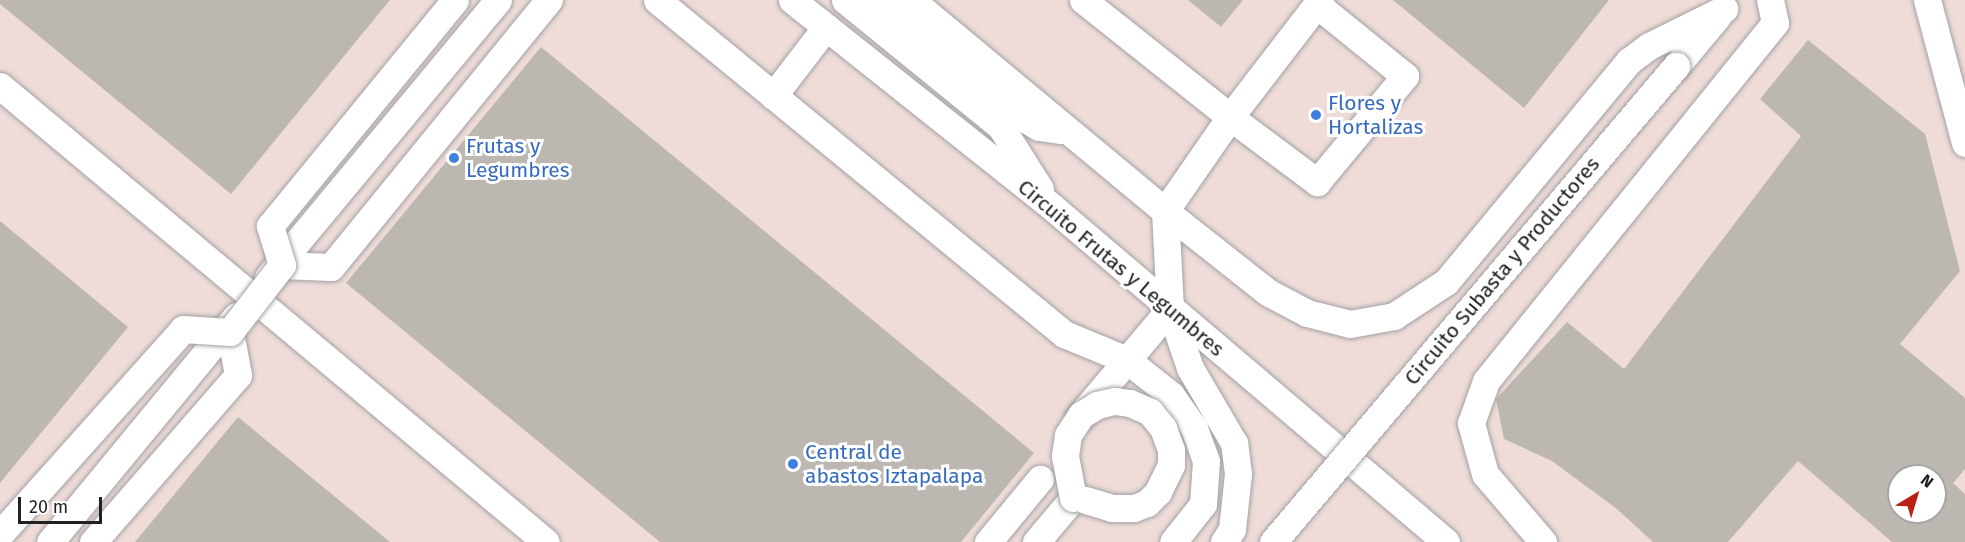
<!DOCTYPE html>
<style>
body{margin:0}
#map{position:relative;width:1965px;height:542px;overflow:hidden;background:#f0eee8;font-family:"Fira Sans",sans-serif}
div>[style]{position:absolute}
.commercial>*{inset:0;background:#efdcd9}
.building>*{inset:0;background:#bdb7b1}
.roads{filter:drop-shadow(0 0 2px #a2a2a2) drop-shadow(0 0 2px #a2a2a2)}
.minor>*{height:27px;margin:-13.5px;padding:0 13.5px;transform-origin:13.5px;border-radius:13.5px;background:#fff}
.bridges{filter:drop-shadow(0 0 2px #a2a2a2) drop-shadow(0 0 2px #a2a2a2)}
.minor-bridge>*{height:27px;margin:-13.5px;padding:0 13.5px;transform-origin:13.5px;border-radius:13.5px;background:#fff}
.dots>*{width:16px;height:16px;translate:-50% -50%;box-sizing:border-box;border:3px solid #fff;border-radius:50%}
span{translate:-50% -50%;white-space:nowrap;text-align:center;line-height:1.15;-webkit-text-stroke:6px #fff;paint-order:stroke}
.shop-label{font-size:21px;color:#366cbe}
.left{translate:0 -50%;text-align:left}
.street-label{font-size:21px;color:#212121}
.north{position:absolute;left:1887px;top:464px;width:60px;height:60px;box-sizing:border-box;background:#fff;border:2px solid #a6a6a6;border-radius:50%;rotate:38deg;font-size:16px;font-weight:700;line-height:24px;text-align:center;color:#212121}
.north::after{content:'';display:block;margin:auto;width:21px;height:27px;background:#bb2016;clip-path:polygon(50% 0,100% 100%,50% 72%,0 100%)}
.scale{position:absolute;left:18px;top:497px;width:84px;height:27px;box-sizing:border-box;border:3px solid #212121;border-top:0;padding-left:8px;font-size:18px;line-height:21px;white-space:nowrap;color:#212121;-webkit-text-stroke:4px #fff;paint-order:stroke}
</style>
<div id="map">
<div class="commercial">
<div style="clip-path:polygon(evenodd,0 0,1965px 0,1965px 542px,0 542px,0 0,1899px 476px,1935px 476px,1935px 512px,1899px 512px,1899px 476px)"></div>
</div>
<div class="building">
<div style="clip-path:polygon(0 0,390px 0,231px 194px,0 4px)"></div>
<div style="clip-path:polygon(1188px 0,1243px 0,1221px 27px)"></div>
<div style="clip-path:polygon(1393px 0,1609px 0,1524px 108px)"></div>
<div style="clip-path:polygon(evenodd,1808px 40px,1925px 134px,1960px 271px,1900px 344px,1965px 398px,1965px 469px,1953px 483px,1965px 494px,1965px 542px,1892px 542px,1798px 461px,1728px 542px,1653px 542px,1617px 509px,1552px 461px,1504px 439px,1496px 399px,1567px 322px,1624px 369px,1801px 136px,1760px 99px,1808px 40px,1899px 476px,1935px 476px,1935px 512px,1899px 512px,1899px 476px)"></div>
<div style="clip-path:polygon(541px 47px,1034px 453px,961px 542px,660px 542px,346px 283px)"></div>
<div style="clip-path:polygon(0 221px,128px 327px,0 483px)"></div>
<div style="clip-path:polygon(238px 417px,390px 542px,135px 542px)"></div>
</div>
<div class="roads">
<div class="minor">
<div style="left:657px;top:0;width:527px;rotate:39.37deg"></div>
<div style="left:1064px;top:334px;width:68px;rotate:22.4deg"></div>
<div style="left:1127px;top:360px;width:56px;rotate:38.5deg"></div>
<div style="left:1171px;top:395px;width:40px;rotate:55.1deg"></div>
<div style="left:1194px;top:428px;width:35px;rotate:70deg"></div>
<div style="left:1206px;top:461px;width:43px;rotate:94deg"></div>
<div style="left:1203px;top:504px;width:48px;rotate:128.3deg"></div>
<div style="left:792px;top:0;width:332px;rotate:38.5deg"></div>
<div style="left:1052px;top:207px;width:517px;rotate:40.37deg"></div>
<div style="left:845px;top:0;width:201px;rotate:39.1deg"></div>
<div style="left:1001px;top:127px;width:73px;rotate:57.8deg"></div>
<div style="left:877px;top:0;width:175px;rotate:39.4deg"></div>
<div style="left:1012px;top:111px;width:31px;rotate:31deg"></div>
<div style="left:1039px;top:127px;width:22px;rotate:8deg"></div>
<div style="left:911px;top:0;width:330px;rotate:39.7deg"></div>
<div style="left:1165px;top:211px;width:132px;rotate:38.3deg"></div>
<div style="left:1269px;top:293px;width:43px;rotate:27.8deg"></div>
<div style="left:1307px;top:313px;width:44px;rotate:14.3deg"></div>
<div style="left:1350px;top:324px;width:45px;rotate:-10.3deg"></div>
<div style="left:1394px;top:316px;width:62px;rotate:-33.2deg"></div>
<div style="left:1446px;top:282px;width:287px;rotate:-50.4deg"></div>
<div style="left:1629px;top:61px;width:25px;rotate:-37deg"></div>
<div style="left:1649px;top:46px;width:84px;rotate:-26.3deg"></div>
<div style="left:1083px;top:0;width:188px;rotate:38.5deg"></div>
<div style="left:1230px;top:117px;width:109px;rotate:36.8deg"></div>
<div style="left:1317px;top:182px;width:138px;rotate:-50.3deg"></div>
<div style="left:1405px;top:76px;width:114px;rotate:-141deg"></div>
<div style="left:1927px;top:0;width:148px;rotate:75.1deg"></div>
<div style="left:1676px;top:66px;width:64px;rotate:-50.1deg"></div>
<div style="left:0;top:86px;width:711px;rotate:39.87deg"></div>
<div style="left:773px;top:96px;width:87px;rotate:-52.5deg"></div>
<div style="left:282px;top:265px;width:49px;rotate:2.3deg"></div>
<div style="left:331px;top:267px;width:345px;rotate:-50.8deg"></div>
<div style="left:268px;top:277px;width:360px;rotate:-50.3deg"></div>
<div style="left:1079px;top:417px;width:141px;rotate:-49.9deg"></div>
<div style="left:50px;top:542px;width:293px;rotate:-50.5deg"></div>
<div style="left:93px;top:542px;width:221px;rotate:-49deg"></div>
<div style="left:238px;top:375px;width:44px;rotate:-100.5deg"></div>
<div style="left:988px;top:542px;width:82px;rotate:-50.5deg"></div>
<div style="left:1036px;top:542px;width:57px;rotate:-49.9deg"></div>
<div style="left:1224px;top:542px;width:15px;rotate:-58deg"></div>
<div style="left:1232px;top:529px;width:55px;rotate:-83.8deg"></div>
<div style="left:1238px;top:474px;width:31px;rotate:-97deg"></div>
<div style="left:1234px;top:443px;width:87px;rotate:-120.4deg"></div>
<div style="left:1190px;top:368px;width:62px;rotate:-108.7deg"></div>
<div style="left:1170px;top:309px;width:98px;rotate:-92.9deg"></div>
<div style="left:1165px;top:211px;width:114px;rotate:-55.3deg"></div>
<div style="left:1230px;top:117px;width:148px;rotate:-52.4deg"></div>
<div style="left:1543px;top:542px;width:89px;rotate:-130.5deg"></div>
<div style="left:1485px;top:474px;width:53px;rotate:-105.4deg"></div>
<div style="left:1471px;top:423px;width:45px;rotate:-70.3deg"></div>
<div style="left:1486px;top:381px;width:460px;rotate:-51.1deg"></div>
<div style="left:1775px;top:23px;width:24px;rotate:-102deg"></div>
</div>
</div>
<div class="bridges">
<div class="minor-bridge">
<div style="left:1073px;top:498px;width:43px;rotate:-100.8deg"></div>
<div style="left:1065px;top:456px;width:21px;rotate:-82deg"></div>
<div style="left:1068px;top:435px;width:24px;rotate:-57deg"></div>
<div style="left:1081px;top:415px;width:19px;rotate:-32deg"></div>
<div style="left:1097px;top:405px;width:18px;rotate:-13deg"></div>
<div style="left:1115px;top:401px;width:15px;rotate:8deg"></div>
<div style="left:1130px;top:403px;width:22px;rotate:24deg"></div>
<div style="left:1150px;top:412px;width:21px;rotate:51deg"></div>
<div style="left:1163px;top:428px;width:23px;rotate:70deg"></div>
<div style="left:1171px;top:450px;width:15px;rotate:90deg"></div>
<div style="left:1171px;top:465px;width:30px;rotate:116deg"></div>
<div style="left:1158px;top:492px;width:16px;rotate:135deg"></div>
<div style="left:1147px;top:503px;width:14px;rotate:159deg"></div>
<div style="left:1134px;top:508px;width:22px;rotate:180deg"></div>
<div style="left:1112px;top:508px;width:28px;rotate:-163deg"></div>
<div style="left:0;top:534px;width:275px;rotate:-48.2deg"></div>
<div style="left:183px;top:329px;width:47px;rotate:3.7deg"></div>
<div style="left:230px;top:332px;width:85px;rotate:-52.2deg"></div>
<div style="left:282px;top:265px;width:41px;rotate:-107.1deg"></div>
<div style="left:270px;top:226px;width:292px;rotate:-50.7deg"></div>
<div style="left:1273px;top:542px;width:624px;rotate:-49.75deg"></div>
</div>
</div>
<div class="dots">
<div style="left:1316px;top:115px;background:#3f7fe0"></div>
<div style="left:454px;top:158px;background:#3f7fe0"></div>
<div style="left:793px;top:464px;background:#3f7fe0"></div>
</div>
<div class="shop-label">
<span class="left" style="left:1328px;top:115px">Flores y<br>Hortalizas</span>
<span class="left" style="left:466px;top:158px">Frutas y<br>Legumbres</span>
<span class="left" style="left:805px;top:464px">Central de<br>abastos Iztapalapa</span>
</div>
<div class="street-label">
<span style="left:1121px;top:268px;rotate:40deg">Circuito Frutas y Legumbres</span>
<span style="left:1502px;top:271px;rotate:-50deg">Circuito Subasta y Productores</span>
</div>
<div class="north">N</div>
<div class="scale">20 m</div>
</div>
